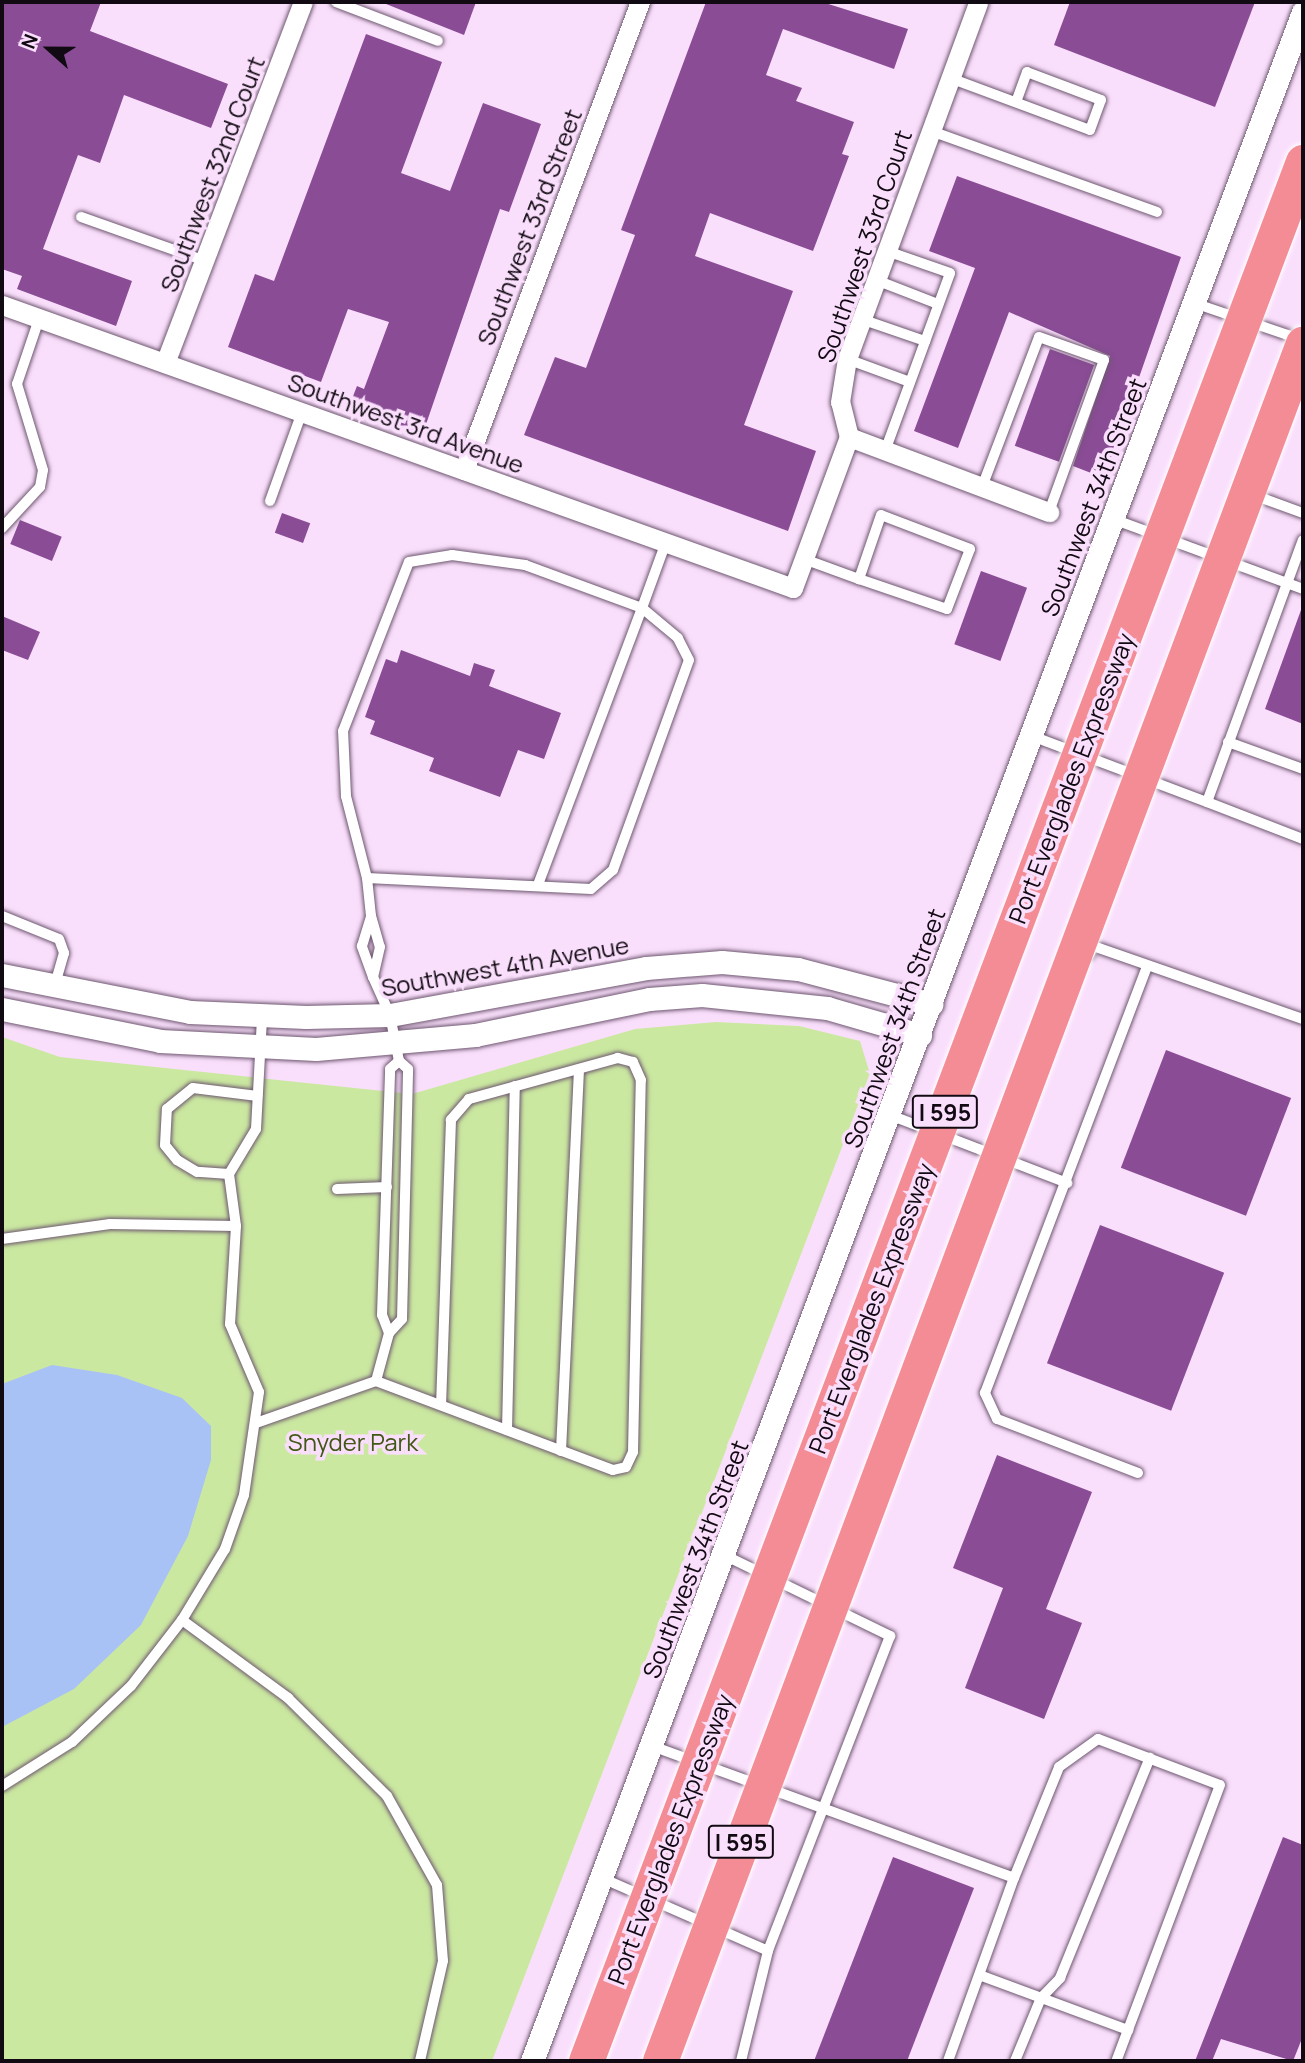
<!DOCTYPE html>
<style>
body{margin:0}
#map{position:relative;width:1305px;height:2063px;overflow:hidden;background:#fadffc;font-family:Manrope,sans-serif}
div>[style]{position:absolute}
.green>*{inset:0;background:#cbe8a1}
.water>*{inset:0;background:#a9c2f5}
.building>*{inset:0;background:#894c95;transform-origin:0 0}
.roads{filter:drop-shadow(0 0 2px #6e5770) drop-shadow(0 0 2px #6e5770)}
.service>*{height:10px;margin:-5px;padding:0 5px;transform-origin:5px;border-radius:5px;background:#fff}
.minor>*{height:19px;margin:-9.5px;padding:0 9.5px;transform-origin:9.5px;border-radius:9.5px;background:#fff}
.tertiary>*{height:23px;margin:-11.5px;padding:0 11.5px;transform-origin:11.5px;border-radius:11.5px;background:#fff}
.bridges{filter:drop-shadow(0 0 2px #fff) drop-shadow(0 0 2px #fff)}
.motorway-bridge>*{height:35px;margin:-17.5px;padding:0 17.5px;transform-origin:17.5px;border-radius:17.5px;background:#f48c96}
span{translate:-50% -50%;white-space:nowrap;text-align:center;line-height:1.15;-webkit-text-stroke:7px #fadffc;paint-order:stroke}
.shield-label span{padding:2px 5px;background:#fadffc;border:2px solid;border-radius:5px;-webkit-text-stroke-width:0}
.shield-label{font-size:23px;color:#120a13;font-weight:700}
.street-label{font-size:24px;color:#120a13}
.park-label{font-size:24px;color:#415815}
.frame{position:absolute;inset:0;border:4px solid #120a13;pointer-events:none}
.north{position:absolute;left:14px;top:14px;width:70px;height:70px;-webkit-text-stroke:5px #fadffc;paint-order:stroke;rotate:291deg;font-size:19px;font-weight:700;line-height:28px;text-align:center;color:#120a13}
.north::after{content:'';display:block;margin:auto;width:24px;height:32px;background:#120a13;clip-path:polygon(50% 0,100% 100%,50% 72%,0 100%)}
</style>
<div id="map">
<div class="green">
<div style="clip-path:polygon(716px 1022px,799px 1026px,860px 1041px,870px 1074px,492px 2061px,2px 2061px,2px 1037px,60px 1057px,412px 1094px,635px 1029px)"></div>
</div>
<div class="water">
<div style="clip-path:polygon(52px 1365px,117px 1375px,182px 1398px,211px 1426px,211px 1460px,188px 1536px,141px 1625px,74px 1689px,2px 1727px,2px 1384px)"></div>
</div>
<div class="building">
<div style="clip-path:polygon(2px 2px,101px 2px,90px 31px,228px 84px,211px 128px,124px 95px,100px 163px,78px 155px,43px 249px,132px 281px,116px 326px,17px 289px,22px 276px,2px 269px)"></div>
<div style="clip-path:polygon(381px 2px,476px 2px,464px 35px)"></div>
<div style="clip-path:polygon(706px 2px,822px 2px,908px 29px,894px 69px,783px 29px,766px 75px,802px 88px,796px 101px,854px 122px,842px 154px,849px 156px,813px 251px,710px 213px,695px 256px,793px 291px,744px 425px,816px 451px,788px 531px,524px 435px,555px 357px,586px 368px,635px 235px,621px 230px)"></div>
<div style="clip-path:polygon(1070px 2px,1255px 2px,1215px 107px,1054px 45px)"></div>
<div style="clip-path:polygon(366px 34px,442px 62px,401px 173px,450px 191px,483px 103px,541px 124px,509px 212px,500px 209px,422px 436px,348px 409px,357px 386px,364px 389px,389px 322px,348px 309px,321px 382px,228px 347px,255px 274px,274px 281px)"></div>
<div style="clip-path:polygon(957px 176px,1181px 257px,1104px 478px,1073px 466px,1110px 356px,1009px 312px,958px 448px,914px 431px,975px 268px,929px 251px)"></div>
<div style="left:1050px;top:349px;width:47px;height:103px;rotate:20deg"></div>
<div style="left:282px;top:513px;width:30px;height:21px;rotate:20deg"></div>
<div style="left:20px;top:520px;width:45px;height:26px;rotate:22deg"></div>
<div style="left:981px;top:571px;width:49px;height:78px;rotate:20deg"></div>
<div style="clip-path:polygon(1301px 610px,1303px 610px,1303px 724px,1265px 709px)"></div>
<div style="clip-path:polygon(2px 616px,40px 632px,28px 660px,2px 650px)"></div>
<div style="clip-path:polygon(401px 650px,470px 676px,474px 663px,495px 670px,489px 686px,561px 713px,544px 759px,518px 750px,500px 797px,429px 771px,434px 758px,370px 734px,375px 721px,365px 717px,386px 659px,397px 663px)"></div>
<div style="left:1166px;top:1050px;width:134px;height:126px;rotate:21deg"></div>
<div style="left:1100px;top:1225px;width:133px;height:148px;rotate:21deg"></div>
<div style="clip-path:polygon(997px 1455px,1092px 1492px,1046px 1609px,1082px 1623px,1044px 1719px,965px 1688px,1003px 1588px,953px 1568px)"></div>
<div style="clip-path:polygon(1283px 1837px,1303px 1845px,1303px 2036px,1293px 2061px,1221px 2039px,1212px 2061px,1195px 2061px)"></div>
<div style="clip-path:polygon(893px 1857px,974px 1888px,907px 2061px,814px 2061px)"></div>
</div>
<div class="roads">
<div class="service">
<div style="left:336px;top:2px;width:109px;rotate:20.9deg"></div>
<div style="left:950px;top:78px;width:149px;rotate:20.4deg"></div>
<div style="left:1090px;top:130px;width:32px;rotate:-70deg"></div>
<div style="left:1101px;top:100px;width:79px;rotate:-159.3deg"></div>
<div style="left:1027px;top:72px;width:32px;rotate:110deg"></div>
<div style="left:931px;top:131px;width:240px;rotate:19.7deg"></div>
<div style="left:81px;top:217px;width:132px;rotate:19.5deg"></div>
<div style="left:876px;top:280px;width:66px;rotate:21.2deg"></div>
<div style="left:1194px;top:303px;width:111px;rotate:18.9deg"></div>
<div style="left:861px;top:319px;width:68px;rotate:19deg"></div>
<div style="left:847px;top:359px;width:67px;rotate:20.1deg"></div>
<div style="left:885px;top:451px;width:189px;rotate:-69.9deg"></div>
<div style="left:950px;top:273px;width:67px;rotate:-160.8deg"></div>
<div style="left:982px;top:487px;width:160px;rotate:-69.2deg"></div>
<div style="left:1039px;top:337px;width:69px;rotate:19.5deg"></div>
<div style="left:1104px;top:360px;width:162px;rotate:109.9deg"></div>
<div style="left:1259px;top:497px;width:47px;rotate:20deg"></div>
<div style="left:270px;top:501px;width:95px;rotate:-70.2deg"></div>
<div style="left:1113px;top:519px;width:202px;rotate:20.2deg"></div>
<div style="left:2px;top:528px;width:56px;rotate:-47.2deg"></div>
<div style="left:40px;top:487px;width:17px;rotate:-80deg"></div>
<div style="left:43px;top:470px;width:90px;rotate:-106.8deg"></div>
<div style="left:17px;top:384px;width:69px;rotate:-71.3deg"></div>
<div style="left:804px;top:559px;width:59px;rotate:20deg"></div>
<div style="left:859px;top:579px;width:93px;rotate:18.8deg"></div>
<div style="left:947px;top:609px;width:64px;rotate:-69deg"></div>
<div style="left:970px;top:549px;width:95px;rotate:-159.1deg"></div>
<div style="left:881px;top:515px;width:68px;rotate:109deg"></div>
<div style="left:1032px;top:736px;width:187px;rotate:20.7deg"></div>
<div style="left:1207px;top:802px;width:279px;rotate:-69.9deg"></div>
<div style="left:1228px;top:742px;width:80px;rotate:19.8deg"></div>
<div style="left:1207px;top:802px;width:103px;rotate:21.1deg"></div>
<div style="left:367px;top:878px;width:85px;rotate:-104.4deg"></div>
<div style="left:346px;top:796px;width:65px;rotate:-92.6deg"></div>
<div style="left:343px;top:731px;width:181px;rotate:-68.7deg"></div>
<div style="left:409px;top:562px;width:44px;rotate:-9.2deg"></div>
<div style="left:452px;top:555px;width:74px;rotate:7.8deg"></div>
<div style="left:525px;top:565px;width:125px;rotate:20.2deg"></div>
<div style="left:642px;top:608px;width:296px;rotate:110.6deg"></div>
<div style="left:2px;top:916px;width:61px;rotate:22deg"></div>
<div style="left:59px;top:939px;width:15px;rotate:70deg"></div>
<div style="left:64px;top:953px;width:33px;rotate:106deg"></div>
<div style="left:371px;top:916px;width:38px;rotate:-96deg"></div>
<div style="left:367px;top:878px;width:224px;rotate:2.8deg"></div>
<div style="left:591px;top:889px;width:29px;rotate:-41deg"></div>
<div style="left:613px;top:870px;width:223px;rotate:-70.1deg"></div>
<div style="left:689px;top:660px;width:25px;rotate:-117deg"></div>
<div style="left:678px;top:638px;width:47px;rotate:-140.2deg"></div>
<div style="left:642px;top:608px;width:70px;rotate:-70deg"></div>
<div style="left:1089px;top:955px;width:10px;rotate:-66deg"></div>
<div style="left:1093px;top:946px;width:222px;rotate:19.2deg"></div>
<div style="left:890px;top:1115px;width:190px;rotate:21deg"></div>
<div style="left:229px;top:1174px;width:32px;rotate:-176deg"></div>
<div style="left:197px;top:1172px;width:23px;rotate:-149deg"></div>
<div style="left:177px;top:1160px;width:19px;rotate:-129deg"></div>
<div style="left:165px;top:1145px;width:36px;rotate:-87deg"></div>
<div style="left:167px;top:1109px;width:33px;rotate:-39deg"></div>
<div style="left:193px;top:1088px;width:65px;rotate:7deg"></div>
<div style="left:337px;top:1189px;width:50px;rotate:-2.3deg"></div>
<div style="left:2px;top:1239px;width:109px;rotate:-7.9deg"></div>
<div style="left:110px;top:1224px;width:126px;rotate:0.9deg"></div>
<div style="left:389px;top:1333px;width:19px;rotate:-111deg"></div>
<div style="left:382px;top:1315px;width:246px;rotate:-88.1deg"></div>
<div style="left:390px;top:1069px;width:12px;rotate:-42deg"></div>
<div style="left:376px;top:1381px;width:253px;rotate:20.6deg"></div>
<div style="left:613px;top:1470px;width:13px;rotate:-13deg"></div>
<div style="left:626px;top:1467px;width:17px;rotate:-65deg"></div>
<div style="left:633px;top:1452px;width:372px;rotate:-88.8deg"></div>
<div style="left:641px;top:1080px;width:20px;rotate:-114deg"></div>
<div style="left:633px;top:1062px;width:16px;rotate:-165deg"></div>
<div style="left:618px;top:1058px;width:155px;rotate:164.6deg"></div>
<div style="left:469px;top:1099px;width:28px;rotate:131deg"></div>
<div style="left:451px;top:1120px;width:285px;rotate:92deg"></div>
<div style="left:256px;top:1423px;width:127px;rotate:-19.3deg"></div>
<div style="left:376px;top:1381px;width:50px;rotate:-74.8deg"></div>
<div style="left:389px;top:1333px;width:19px;rotate:-47deg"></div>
<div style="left:402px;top:1319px;width:250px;rotate:-88.6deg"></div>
<div style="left:408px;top:1069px;width:12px;rotate:-138deg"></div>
<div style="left:399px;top:1061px;width:47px;rotate:-101.1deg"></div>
<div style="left:390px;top:1015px;width:42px;rotate:-114.1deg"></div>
<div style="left:373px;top:977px;width:33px;rotate:-110deg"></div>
<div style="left:362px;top:946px;width:31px;rotate:-73deg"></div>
<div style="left:371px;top:916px;width:32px;rotate:74deg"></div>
<div style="left:380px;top:947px;width:31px;rotate:103deg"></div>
<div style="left:507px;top:1430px;width:344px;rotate:-88.7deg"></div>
<div style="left:561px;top:1451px;width:382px;rotate:-87.3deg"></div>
<div style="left:1138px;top:1473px;width:151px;rotate:-159deg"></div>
<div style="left:997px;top:1419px;width:29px;rotate:-115deg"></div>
<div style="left:985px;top:1393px;width:456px;rotate:-69.2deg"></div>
<div style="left:724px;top:1555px;width:185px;rotate:26deg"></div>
<div style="left:890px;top:1636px;width:338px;rotate:111.2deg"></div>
<div style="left:768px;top:1951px;width:113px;rotate:103.8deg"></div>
<div style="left:182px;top:1620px;width:132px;rotate:36.3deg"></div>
<div style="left:288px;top:1698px;width:139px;rotate:44.7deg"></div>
<div style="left:387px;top:1796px;width:102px;rotate:60.7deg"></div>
<div style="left:437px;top:1885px;width:76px;rotate:85.5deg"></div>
<div style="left:443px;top:1961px;width:103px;rotate:103deg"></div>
<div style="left:652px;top:1746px;width:385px;rotate:20deg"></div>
<div style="left:1014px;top:1878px;width:120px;rotate:-67.9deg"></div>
<div style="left:1059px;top:1767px;width:48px;rotate:-35.7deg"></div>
<div style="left:1098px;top:1739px;width:130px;rotate:20.7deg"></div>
<div style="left:1220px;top:1785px;width:295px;rotate:110.6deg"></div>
<div style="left:2px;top:1786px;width:83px;rotate:-32.2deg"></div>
<div style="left:72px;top:1742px;width:81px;rotate:-43.5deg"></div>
<div style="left:131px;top:1686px;width:83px;rotate:-52.3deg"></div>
<div style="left:182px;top:1620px;width:83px;rotate:-58.8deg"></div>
<div style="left:225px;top:1549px;width:57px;rotate:-70.6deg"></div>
<div style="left:244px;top:1495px;width:104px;rotate:-81.7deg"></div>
<div style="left:259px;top:1392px;width:74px;rotate:-113.1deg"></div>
<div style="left:230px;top:1324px;width:98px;rotate:-86.5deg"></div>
<div style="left:236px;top:1226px;width:52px;rotate:-97.7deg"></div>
<div style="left:229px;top:1174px;width:52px;rotate:-59deg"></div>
<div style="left:256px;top:1129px;width:112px;rotate:-86.9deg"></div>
<div style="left:602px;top:1878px;width:181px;rotate:23.7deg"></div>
<div style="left:982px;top:1976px;width:156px;rotate:20.3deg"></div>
<div style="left:948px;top:2061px;width:195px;rotate:-70.2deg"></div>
<div style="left:1015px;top:2061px;width:68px;rotate:-67.6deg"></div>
<div style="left:1041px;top:1998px;width:28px;rotate:-46deg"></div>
<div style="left:1060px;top:1978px;width:238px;rotate:-67.8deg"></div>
</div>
<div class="minor">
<div style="left:2px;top:305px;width:840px;rotate:19.69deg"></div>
<div style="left:793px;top:588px;width:161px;rotate:-69.7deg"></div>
<div style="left:849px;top:437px;width:36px;rotate:-104deg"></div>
<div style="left:840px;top:402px;width:44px;rotate:-80.8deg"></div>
<div style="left:847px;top:359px;width:380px;rotate:-69.8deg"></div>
<div style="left:165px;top:363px;width:386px;rotate:-69.1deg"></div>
<div style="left:849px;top:437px;width:214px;rotate:20.6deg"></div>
<div style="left:464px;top:470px;width:500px;rotate:-69.4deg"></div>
</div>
<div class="tertiary">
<div style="left:2px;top:975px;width:192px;rotate:11.1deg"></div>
<div style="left:190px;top:1012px;width:116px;rotate:2.5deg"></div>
<div style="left:306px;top:1017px;width:84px;rotate:-1.4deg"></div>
<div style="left:390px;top:1015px;width:260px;rotate:-10.4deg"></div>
<div style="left:646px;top:968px;width:76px;rotate:-4.5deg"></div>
<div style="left:722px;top:962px;width:76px;rotate:5.3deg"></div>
<div style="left:798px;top:969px;width:138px;rotate:14.7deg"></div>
<div style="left:2px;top:1009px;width:161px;rotate:11.4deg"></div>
<div style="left:160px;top:1041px;width:156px;rotate:2.9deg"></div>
<div style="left:316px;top:1049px;width:160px;rotate:-5deg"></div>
<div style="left:475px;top:1035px;width:178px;rotate:-11.7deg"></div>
<div style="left:649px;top:999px;width:53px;rotate:-4.3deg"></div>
<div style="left:702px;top:995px;width:126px;rotate:5.9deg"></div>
<div style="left:827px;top:1008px;width:97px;rotate:16.2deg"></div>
<div style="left:532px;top:2061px;width:2189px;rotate:-69.38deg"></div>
</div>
</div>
<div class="bridges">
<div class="motorway-bridge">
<div style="left:586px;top:2061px;width:2030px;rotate:-69.32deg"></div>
<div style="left:660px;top:2061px;width:1834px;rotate:-69.48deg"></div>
</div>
</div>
<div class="shield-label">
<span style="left:945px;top:1112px">I 595</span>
<span style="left:741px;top:1842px">I 595</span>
</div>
<div class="street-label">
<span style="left:212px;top:174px;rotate:-69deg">Southwest 32nd Court</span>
<span style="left:529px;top:227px;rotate:-69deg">Southwest 33rd Street</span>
<span style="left:864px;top:246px;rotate:-71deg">Southwest 33rd Court</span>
<span style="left:406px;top:423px;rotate:20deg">Southwest 3rd Avenue</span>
<span style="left:1093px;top:497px;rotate:-69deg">Southwest 34th Street</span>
<span style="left:1071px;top:778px;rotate:-69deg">Port Everglades Expressway</span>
<span style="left:505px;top:966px;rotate:-10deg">Southwest 4th Avenue</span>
<span style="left:894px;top:1028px;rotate:-70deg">Southwest 34th Street</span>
<span style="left:871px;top:1308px;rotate:-69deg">Port Everglades Expressway</span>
<span style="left:695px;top:1559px;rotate:-69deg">Southwest 34th Street</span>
<span style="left:670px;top:1839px;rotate:-69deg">Port Everglades Expressway</span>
</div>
<div class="park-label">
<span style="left:353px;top:1442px">Snyder Park</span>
</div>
<div class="frame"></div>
<div class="north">N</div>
</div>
